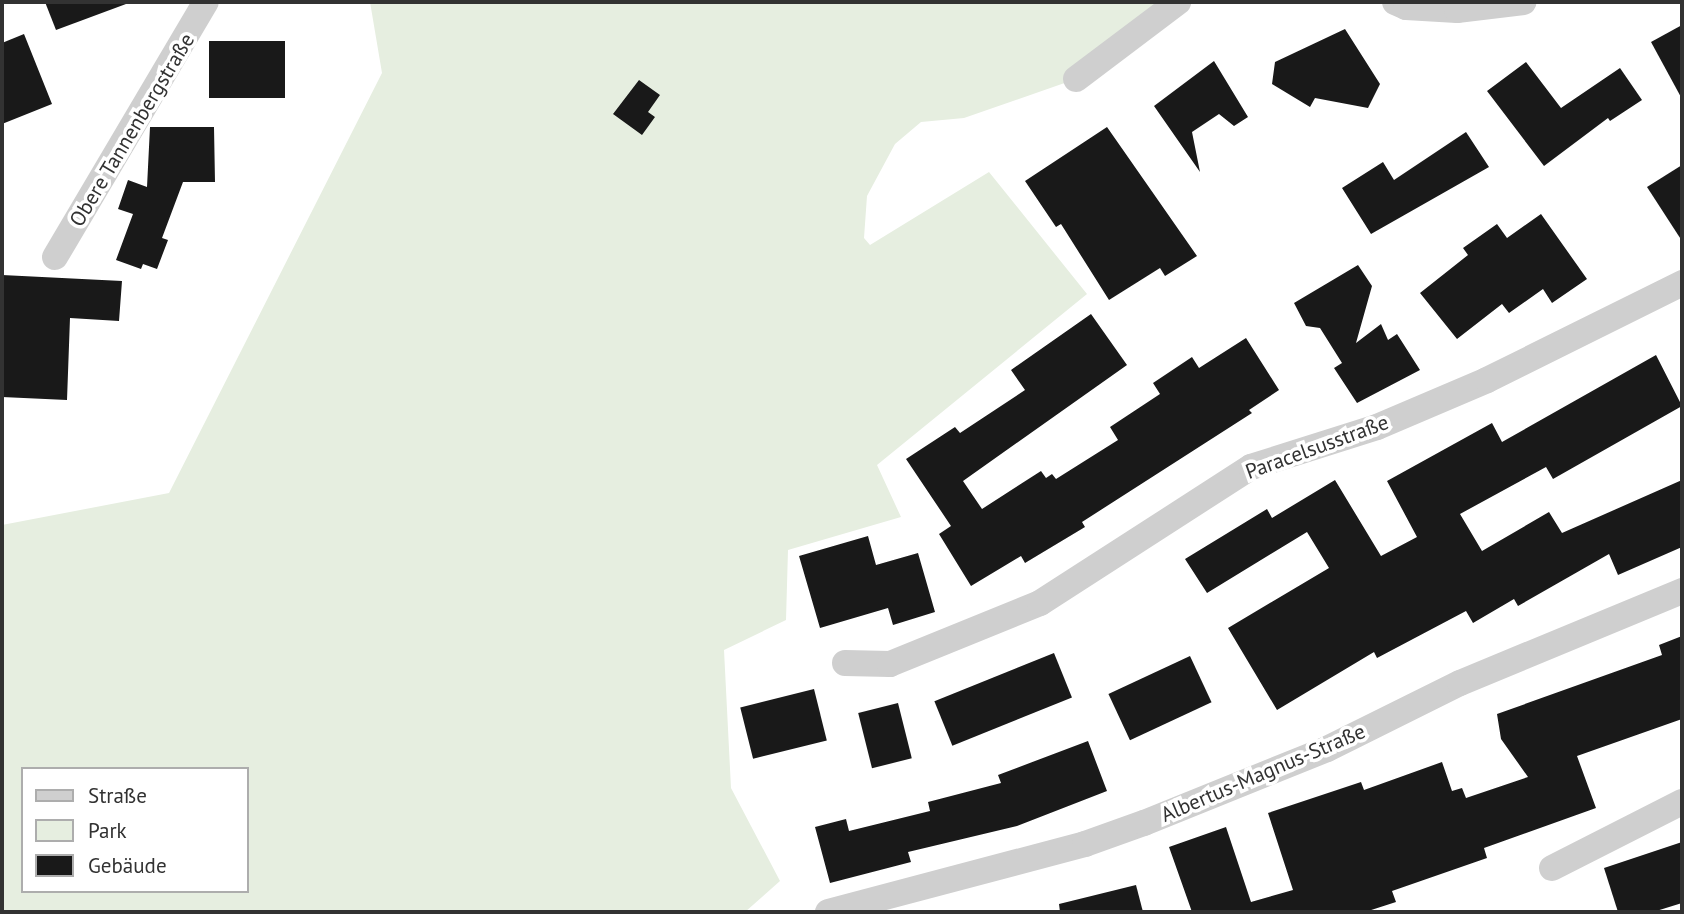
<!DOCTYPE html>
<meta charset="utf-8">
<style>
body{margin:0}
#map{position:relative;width:1684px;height:914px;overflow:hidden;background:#fff;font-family:"PT Sans",sans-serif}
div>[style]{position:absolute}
.green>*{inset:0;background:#e6eee0}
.building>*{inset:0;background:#191919;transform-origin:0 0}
.street>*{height:26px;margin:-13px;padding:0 13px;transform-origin:13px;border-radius:13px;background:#cfcfcf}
span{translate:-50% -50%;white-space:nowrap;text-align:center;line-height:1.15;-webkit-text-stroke:7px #fff;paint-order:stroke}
.street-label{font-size:21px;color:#323232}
.frame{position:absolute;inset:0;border:4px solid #323232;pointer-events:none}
.legend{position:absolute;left:21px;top:767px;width:228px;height:126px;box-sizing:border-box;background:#fff;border:2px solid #adadad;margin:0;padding:9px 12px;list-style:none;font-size:21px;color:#323232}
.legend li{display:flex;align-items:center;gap:14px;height:35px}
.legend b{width:35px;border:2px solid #adadad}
</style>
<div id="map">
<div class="green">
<div style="clip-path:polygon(evenodd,370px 2px,1178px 2px,1076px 79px,964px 118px,921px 122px,895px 144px,867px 196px,864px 238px,870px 245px,989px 172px,1087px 294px,877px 465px,901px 517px,788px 550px,786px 620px,724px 650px,731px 788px,780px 881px,745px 912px,2px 912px,2px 525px,169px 493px,382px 73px,370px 2px,23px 769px,247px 769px,247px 891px,23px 891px,23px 769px)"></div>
</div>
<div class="building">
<div style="clip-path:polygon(45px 2px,125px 2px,126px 4px,56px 30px)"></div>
<div style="clip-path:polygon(1682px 25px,1682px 99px,1651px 42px)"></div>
<div style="clip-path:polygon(1345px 29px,1380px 84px,1368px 108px,1315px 98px,1310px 107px,1272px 84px,1275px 62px)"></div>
<div style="clip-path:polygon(24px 34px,52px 104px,2px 124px,2px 43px)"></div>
<div style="left:285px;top:41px;width:57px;height:76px;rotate:90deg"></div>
<div style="clip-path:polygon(1214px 61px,1248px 117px,1234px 126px,1219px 114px,1192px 132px,1200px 172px,1154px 106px)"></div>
<div style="clip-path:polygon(1526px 62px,1561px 108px,1620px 68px,1642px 100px,1610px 121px,1608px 118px,1544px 166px,1487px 91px)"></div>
<div style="clip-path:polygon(639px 80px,660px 95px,648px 112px,655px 117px,642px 135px,613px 114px)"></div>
<div style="clip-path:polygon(150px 127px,214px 127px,215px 182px,183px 182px,162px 238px,168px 240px,157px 269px,143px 264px,141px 269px,116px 260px,133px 214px,118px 209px,128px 180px,147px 187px)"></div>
<div style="clip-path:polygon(1107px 127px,1197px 256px,1165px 276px,1160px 268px,1109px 300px,1061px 224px,1056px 227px,1025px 181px)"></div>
<div style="clip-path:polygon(1466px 132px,1489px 167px,1371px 234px,1342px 188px,1383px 162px,1394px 180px)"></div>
<div style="clip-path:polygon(1682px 165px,1682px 241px,1647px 187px)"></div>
<div style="clip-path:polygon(1541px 214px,1587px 279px,1552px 303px,1543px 289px,1509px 313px,1502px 304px,1457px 339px,1420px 293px,1468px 255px,1463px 248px,1497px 224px,1507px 238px)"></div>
<div style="clip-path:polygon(1358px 265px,1372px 286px,1356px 343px,1381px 324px,1388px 340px,1397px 334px,1420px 370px,1357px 403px,1334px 368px,1342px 363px,1320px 328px,1306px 326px,1294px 303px)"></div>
<div style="clip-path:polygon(2px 275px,122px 281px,119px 321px,70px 318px,67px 400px,2px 397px)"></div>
<div style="clip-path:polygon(1091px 314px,1127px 365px,963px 481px,982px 509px,1041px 471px,1046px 478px,1052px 474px,1056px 479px,1118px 440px,1110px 427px,1160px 394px,1153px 383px,1192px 357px,1199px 368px,1246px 338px,1279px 390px,1249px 410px,1252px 413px,1082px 522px,1085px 527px,1025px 563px,1021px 556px,971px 586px,939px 534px,951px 526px,906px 459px,955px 427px,960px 433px,1025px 390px,1011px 370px)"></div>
<div style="clip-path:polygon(1656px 355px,1682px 406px,1553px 479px,1546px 467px,1460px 514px,1482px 551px,1549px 512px,1562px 533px,1682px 480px,1682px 547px,1618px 575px,1609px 554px,1518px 606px,1514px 599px,1473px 623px,1466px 611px,1377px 658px,1374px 652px,1277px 710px,1228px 628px,1329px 568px,1307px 532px,1207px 593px,1185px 559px,1267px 509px,1272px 518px,1335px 480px,1381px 556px,1417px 537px,1387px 481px,1492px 423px,1502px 442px)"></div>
<div style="clip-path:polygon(868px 536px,876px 565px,918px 553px,935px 612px,893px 625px,888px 608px,820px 628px,799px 556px)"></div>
<div style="clip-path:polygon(1682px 636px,1682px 719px,1577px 756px,1596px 808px,1484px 848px,1487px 858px,1392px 891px,1396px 902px,1365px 912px,1192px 912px,1169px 847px,1226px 827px,1251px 902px,1293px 890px,1268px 813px,1361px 782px,1364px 790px,1442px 762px,1452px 791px,1462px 788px,1466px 798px,1528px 777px,1501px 739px,1497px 714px,1662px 655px,1659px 645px)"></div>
<div style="left:1054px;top:653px;width:48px;height:129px;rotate:68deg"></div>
<div style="left:1190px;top:656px;width:51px;height:90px;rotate:65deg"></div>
<div style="left:814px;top:689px;width:53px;height:76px;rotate:76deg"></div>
<div style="left:898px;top:703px;width:57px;height:41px;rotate:76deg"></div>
<div style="clip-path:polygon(1088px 741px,1107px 791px,1017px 826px,908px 852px,911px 862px,830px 883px,815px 827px,846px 819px,849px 831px,930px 811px,928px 802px,1001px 783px,998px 775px)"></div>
<div style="clip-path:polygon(1682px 842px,1682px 903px,1653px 912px,1618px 912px,1604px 868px)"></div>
<div style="clip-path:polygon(1136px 885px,1143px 912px,1060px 912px,1059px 904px)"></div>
</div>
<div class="street">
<div style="left:1395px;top:2px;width:12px;rotate:24deg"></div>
<div style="left:1406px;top:7px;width:51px;rotate:3.4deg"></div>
<div style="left:1457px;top:10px;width:67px;rotate:-6.8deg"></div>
<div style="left:1076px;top:79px;width:128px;rotate:-37deg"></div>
<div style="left:55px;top:257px;width:296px;rotate:-59.4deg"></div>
<div style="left:845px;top:663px;width:45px;rotate:1.3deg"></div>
<div style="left:890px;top:664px;width:162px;rotate:-22.1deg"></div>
<div style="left:1040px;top:603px;width:251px;rotate:-32.8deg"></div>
<div style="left:1251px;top:467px;width:132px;rotate:-17.6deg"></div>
<div style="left:1377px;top:427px;width:120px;rotate:-23.1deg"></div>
<div style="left:1487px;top:380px;width:218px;rotate:-26.4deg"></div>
<div style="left:1552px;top:868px;width:146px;rotate:-26.9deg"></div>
<div style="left:828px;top:912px;width:266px;rotate:-14.8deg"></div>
<div style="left:1085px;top:844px;width:63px;rotate:-19.6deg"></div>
<div style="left:1144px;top:823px;width:197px;rotate:-22deg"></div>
<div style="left:1327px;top:749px;width:148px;rotate:-26.4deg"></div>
<div style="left:1460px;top:683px;width:240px;rotate:-22.5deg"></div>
</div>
<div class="street-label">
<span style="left:132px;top:130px;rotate:-59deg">Obere Tannenbergstraße</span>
<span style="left:1317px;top:447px;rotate:-20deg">Paracelsusstraße</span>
<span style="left:1263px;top:773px;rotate:-23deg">Albertus-Magnus-Straße</span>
</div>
<div class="frame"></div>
<ul class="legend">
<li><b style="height:9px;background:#cfcfcf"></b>Straße</li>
<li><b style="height:19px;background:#e6eee0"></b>Park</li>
<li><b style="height:19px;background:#191919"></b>Gebäude</li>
</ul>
</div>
